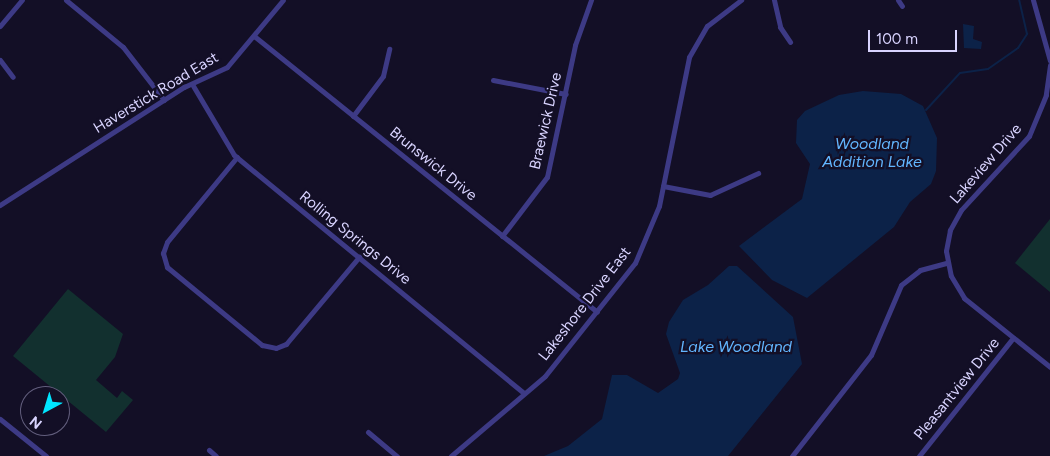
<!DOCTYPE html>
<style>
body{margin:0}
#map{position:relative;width:1050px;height:456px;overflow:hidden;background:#130f26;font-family:Figtree,sans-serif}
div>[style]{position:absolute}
.green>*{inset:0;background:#12302f}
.water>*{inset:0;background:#0c2248}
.stream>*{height:2px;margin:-1px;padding:0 1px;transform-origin:1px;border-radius:1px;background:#0c2248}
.minor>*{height:5px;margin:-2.5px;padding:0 2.5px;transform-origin:2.5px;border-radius:2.5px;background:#3d3a85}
span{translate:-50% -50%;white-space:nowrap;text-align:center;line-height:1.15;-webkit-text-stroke:4.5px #130f26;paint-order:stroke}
.street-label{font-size:15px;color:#d9d4ff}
.water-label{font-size:16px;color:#62b6ff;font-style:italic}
.north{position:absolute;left:20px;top:386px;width:50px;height:50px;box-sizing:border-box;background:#130f26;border:1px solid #625e7d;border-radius:50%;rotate:219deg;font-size:14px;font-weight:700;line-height:20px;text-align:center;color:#d9d4ff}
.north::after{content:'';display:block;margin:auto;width:18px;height:22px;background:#00e5ff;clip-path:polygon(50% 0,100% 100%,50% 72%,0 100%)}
.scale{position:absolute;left:868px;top:30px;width:89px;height:22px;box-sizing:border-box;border:2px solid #d9d4ff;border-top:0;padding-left:6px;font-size:15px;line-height:18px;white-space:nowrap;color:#d9d4ff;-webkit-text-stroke:4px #130f26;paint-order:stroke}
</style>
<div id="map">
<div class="green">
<div style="clip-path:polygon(1050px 219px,1050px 292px,1015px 263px)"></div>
<div style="clip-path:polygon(68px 289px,123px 334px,115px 357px,96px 380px,117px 398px,122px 391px,133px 400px,106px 432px,13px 356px)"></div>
</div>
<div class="water">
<div style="clip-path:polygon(963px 24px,974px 26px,973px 39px,982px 42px,981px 49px,964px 48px)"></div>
<div style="clip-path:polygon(863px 91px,901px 94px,923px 106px,937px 138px,936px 171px,931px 184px,910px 202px,894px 227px,807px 298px,772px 280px,739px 246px,802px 199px,810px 164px,796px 143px,797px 120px,805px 111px,839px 95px)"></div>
<div style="clip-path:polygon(729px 266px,737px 266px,793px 317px,802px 364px,728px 456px,544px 456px,568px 446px,602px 419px,612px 375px,627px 375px,658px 393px,678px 379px,680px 373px,666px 334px,669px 322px,683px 300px,708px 285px)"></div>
</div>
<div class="stream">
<div style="left:926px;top:110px;width:50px;rotate:-47.4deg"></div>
<div style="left:960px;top:73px;width:28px;rotate:-8deg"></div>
<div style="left:988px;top:69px;width:37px;rotate:-35deg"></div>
<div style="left:1018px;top:48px;width:17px;rotate:-57deg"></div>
<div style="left:1027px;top:34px;width:35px;rotate:-103deg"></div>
</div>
<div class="minor">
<div style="left:66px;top:0;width:74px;rotate:39.5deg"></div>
<div style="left:123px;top:47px;width:67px;rotate:52.3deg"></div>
<div style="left:774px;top:0;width:28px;rotate:77deg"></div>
<div style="left:780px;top:27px;width:18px;rotate:56deg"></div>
<div style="left:898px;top:0;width:7px;rotate:56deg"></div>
<div style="left:1033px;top:0;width:63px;rotate:74.4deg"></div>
<div style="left:0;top:26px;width:34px;rotate:-50deg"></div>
<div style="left:254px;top:36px;width:440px;rotate:38.8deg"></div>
<div style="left:0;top:60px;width:21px;rotate:53deg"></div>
<div style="left:1050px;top:65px;width:30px;rotate:98deg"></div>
<div style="left:1046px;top:95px;width:44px;rotate:112.5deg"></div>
<div style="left:1029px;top:136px;width:100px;rotate:132.6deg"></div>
<div style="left:961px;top:210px;width:23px;rotate:119deg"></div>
<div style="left:950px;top:230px;width:21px;rotate:101deg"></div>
<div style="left:946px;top:251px;width:25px;rotate:79deg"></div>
<div style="left:951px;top:276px;width:26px;rotate:59deg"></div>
<div style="left:964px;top:298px;width:110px;rotate:38.7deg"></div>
<div style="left:493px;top:80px;width:74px;rotate:10.9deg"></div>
<div style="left:192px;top:84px;width:82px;rotate:59.4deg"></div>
<div style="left:234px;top:155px;width:375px;rotate:39.4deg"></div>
<div style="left:353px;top:116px;width:50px;rotate:-53.1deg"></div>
<div style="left:383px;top:76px;width:28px;rotate:-77deg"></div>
<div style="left:237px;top:157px;width:110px;rotate:129.5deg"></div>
<div style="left:167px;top:242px;width:12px;rotate:110deg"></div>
<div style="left:163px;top:253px;width:15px;rotate:74deg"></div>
<div style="left:167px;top:267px;width:123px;rotate:39.4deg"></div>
<div style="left:262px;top:345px;width:14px;rotate:12deg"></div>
<div style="left:276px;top:348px;width:11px;rotate:-22deg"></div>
<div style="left:286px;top:344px;width:114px;rotate:-50deg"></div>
<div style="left:663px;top:186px;width:48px;rotate:10.8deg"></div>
<div style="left:710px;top:195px;width:53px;rotate:-24.6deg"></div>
<div style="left:0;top:205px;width:219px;rotate:-32.7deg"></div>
<div style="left:184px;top:87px;width:47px;rotate:-24.9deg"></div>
<div style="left:227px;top:67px;width:87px;rotate:-50.1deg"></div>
<div style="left:502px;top:236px;width:74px;rotate:-52.7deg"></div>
<div style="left:547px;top:177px;width:135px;rotate:-78deg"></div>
<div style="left:575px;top:45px;width:48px;rotate:-70.4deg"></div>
<div style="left:0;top:419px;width:59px;rotate:38.8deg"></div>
<div style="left:368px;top:432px;width:38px;rotate:40deg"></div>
<div style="left:209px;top:450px;width:9px;rotate:41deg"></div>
<div style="left:451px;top:456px;width:123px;rotate:-40.4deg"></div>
<div style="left:545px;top:376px;width:144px;rotate:-51.5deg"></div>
<div style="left:635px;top:263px;width:62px;rotate:-67.2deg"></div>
<div style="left:659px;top:206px;width:152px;rotate:-78.6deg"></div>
<div style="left:689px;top:57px;width:36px;rotate:-60deg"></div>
<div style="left:707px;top:26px;width:43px;rotate:-37.4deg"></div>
<div style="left:792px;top:456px;width:128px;rotate:-52deg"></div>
<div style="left:871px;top:355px;width:76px;rotate:-66.8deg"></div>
<div style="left:901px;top:285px;width:24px;rotate:-38deg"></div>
<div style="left:920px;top:270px;width:28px;rotate:-15deg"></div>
<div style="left:919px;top:456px;width:151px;rotate:-51.5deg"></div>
</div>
<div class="street-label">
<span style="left:156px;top:93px;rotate:-31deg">Haverstick Road East</span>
<span style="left:546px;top:121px;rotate:-77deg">Braewick Drive</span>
<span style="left:433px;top:164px;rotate:39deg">Brunswick Drive</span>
<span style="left:986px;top:164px;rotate:-49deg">Lakeview Drive</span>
<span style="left:355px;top:238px;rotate:39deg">Rolling Springs Drive</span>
<span style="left:585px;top:304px;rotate:-52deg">Lakeshore Drive East</span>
<span style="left:957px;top:389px;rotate:-51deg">Pleasantview Drive</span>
</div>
<div class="water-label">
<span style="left:872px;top:153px">Woodland<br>Addition Lake</span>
<span style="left:736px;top:347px">Lake Woodland</span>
</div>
<div class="north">N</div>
<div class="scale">100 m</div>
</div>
